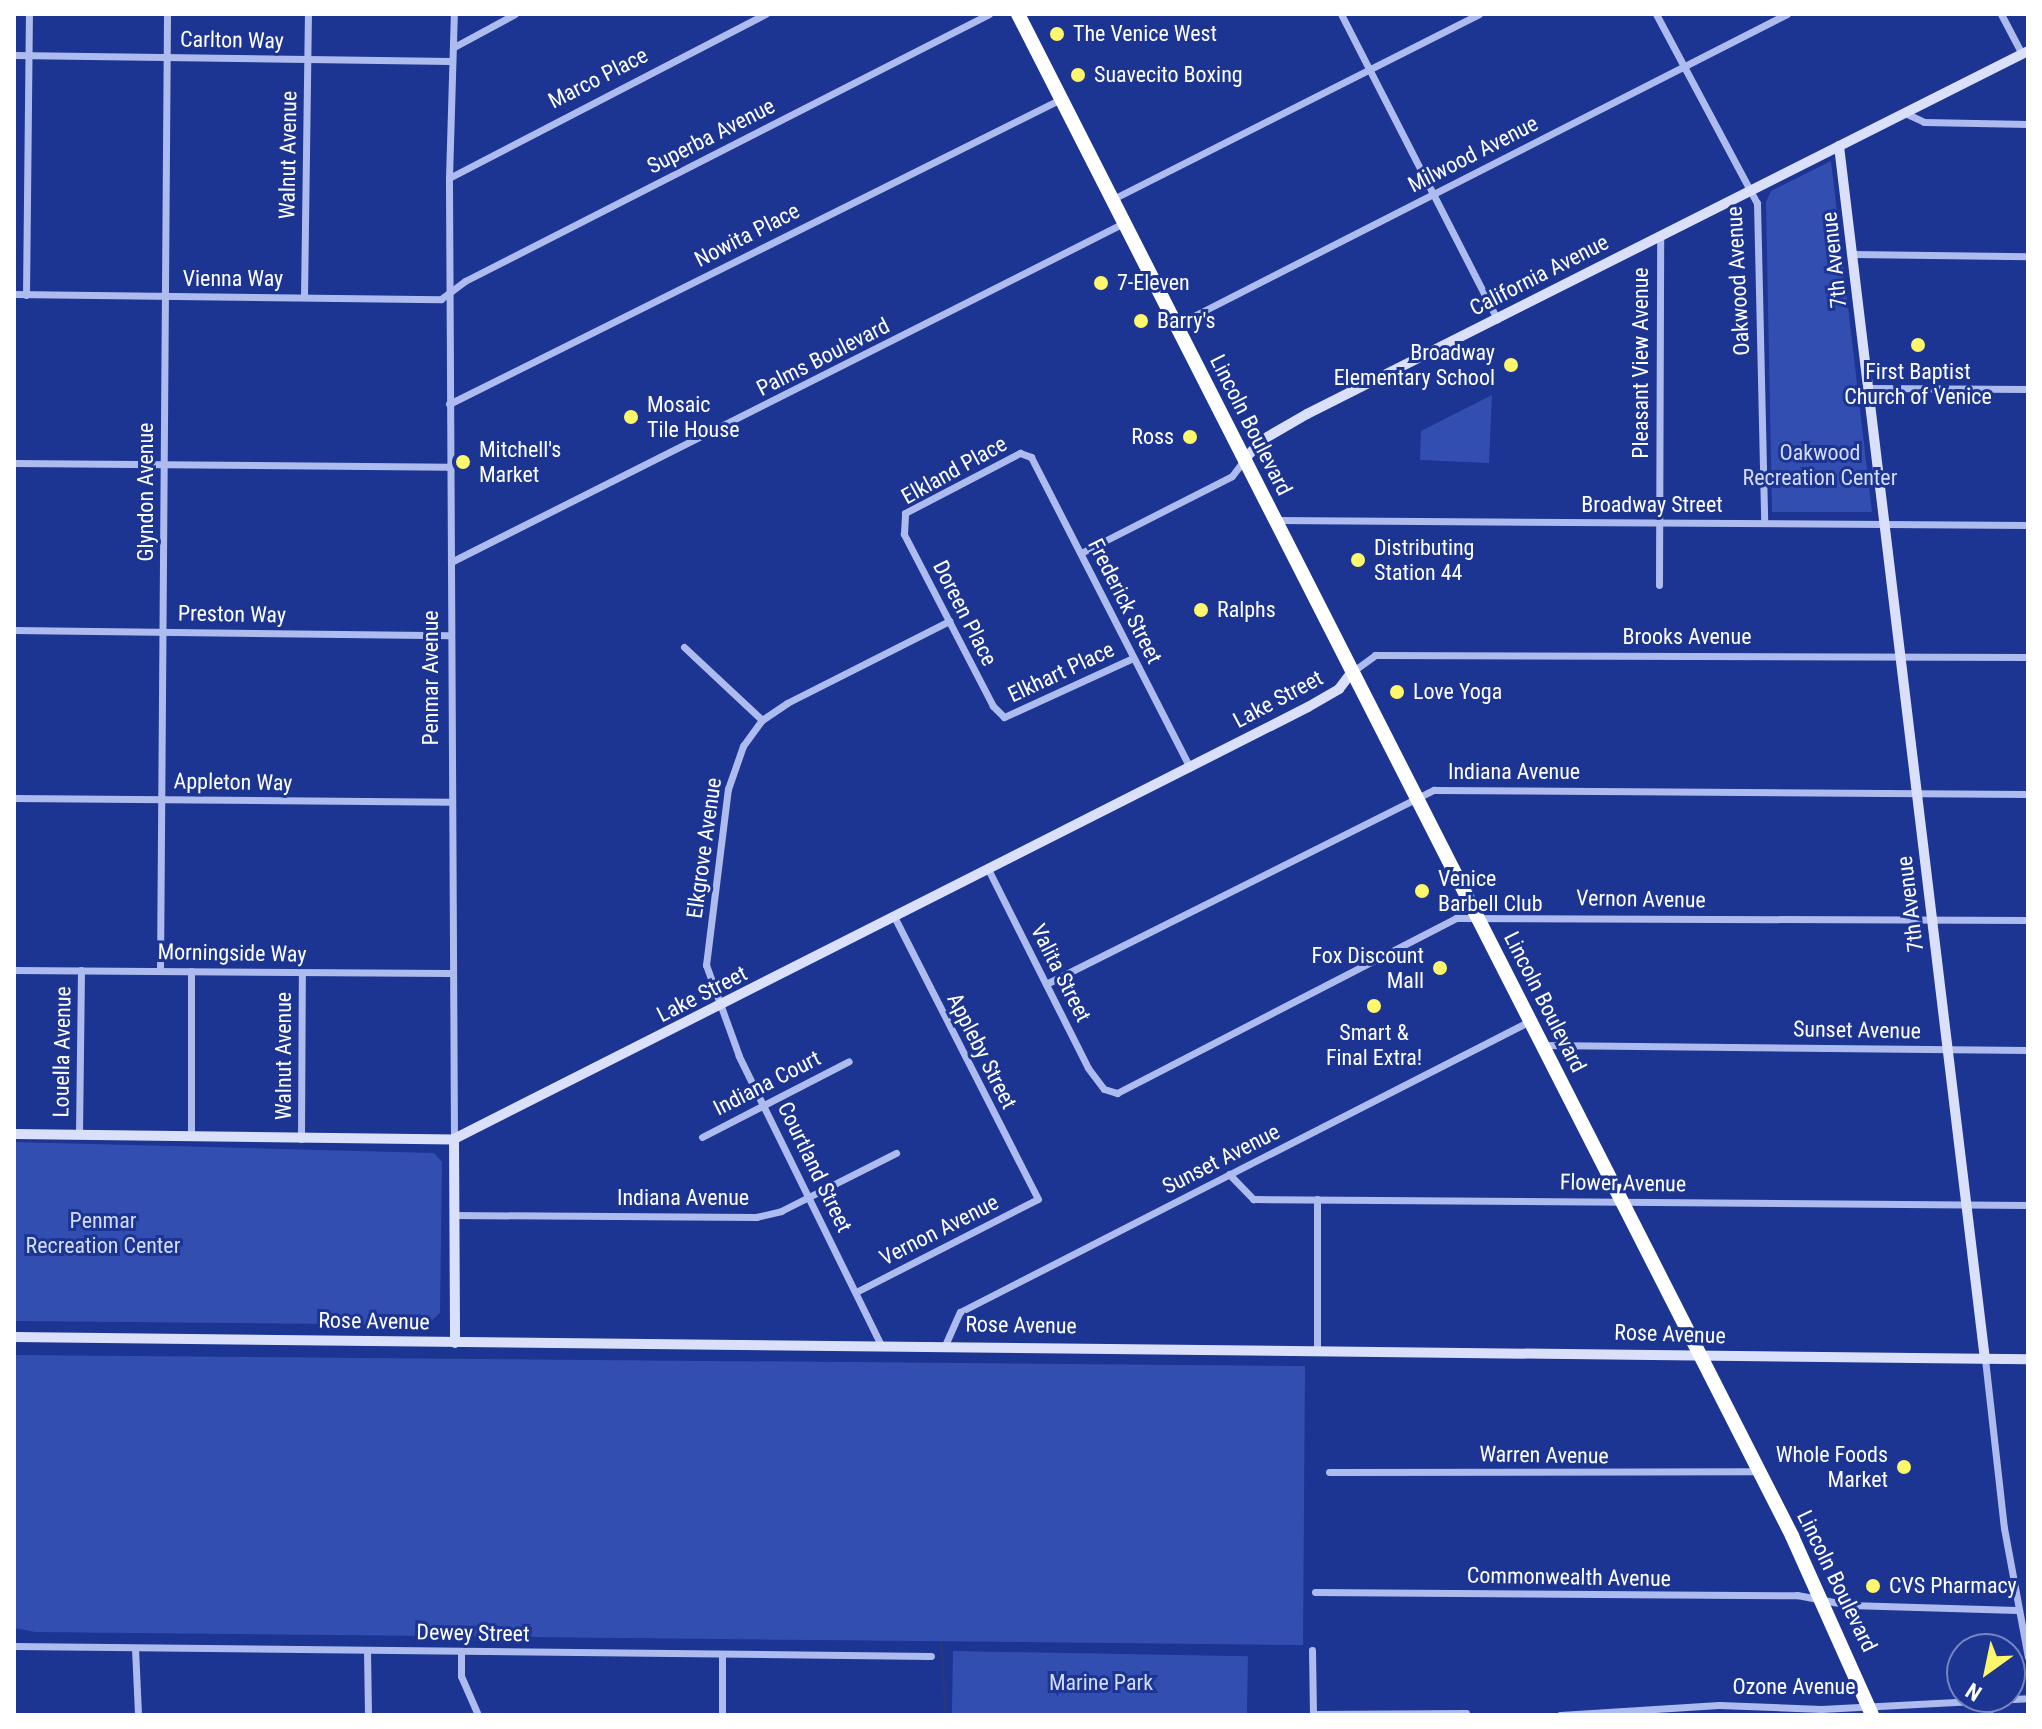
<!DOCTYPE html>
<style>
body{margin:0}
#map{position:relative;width:2042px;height:1729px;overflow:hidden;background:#1c3492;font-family:"Roboto Condensed",sans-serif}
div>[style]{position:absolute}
.green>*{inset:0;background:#334eb1;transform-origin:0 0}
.stream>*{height:3px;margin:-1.5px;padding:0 1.5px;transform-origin:1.5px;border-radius:1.5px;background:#273880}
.street>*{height:7px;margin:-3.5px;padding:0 3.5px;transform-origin:3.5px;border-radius:3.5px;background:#adbbee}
.secondary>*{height:10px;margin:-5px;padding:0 5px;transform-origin:5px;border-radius:5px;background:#dae0fa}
.highway>*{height:14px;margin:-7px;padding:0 7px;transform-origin:7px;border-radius:7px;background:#fff}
.dots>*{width:22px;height:22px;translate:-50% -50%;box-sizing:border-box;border:4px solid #1c3492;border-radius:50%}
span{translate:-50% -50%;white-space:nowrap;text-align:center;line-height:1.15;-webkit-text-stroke:6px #1c3492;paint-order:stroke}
.poi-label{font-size:22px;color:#fff}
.left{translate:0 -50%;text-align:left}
.right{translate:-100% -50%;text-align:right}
.street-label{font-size:22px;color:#fff}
.park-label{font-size:22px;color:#d3dcfa}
.frame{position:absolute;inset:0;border:16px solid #fff;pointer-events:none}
.north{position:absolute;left:1946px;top:1633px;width:80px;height:80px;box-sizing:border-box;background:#1c3492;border:2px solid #7785be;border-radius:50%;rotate:213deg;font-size:22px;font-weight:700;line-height:32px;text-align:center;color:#fff}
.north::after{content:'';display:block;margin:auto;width:28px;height:36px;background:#fef66b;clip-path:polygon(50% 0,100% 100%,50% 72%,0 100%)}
</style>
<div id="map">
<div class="green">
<div style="clip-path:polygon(1831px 161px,1872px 512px,1772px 512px,1766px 202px,1771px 191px)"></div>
<div style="clip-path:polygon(1492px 395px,1489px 463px,1420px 460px,1421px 431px)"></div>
<div style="clip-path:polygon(14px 1142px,434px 1153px,442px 1162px,440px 1313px,427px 1325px,14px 1321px)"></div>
<div style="clip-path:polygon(14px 1355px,1305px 1366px,1303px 1645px,35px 1632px,14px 1628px)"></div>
<div style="left:953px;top:1651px;width:295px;height:64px;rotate:1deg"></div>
</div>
<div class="stream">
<div style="left:941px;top:1643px;width:72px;rotate:86.8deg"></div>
</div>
<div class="street">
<div style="left:1341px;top:14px;width:343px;rotate:62.9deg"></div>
<div style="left:1656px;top:14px;width:214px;rotate:61.9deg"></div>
<div style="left:1757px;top:203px;width:319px;rotate:88.7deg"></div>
<div style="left:2001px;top:14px;width:45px;rotate:62.3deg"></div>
<div style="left:454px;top:47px;width:69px;rotate:-28.4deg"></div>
<div style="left:14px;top:55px;width:436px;rotate:0.8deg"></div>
<div style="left:1905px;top:113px;width:21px;rotate:25deg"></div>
<div style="left:1924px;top:122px;width:104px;rotate:1.1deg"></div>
<div style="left:449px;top:178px;width:357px;rotate:-27.4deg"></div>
<div style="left:1113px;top:199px;width:410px;rotate:-26.8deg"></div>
<div style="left:1853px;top:254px;width:175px;rotate:0.7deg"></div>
<div style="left:14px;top:294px;width:427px;rotate:0.7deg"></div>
<div style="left:441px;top:299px;width:30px;rotate:-37deg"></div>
<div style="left:465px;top:281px;width:588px;rotate:-27deg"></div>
<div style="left:26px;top:295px;width:281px;rotate:-89.4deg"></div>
<div style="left:304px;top:297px;width:283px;rotate:-89.2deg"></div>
<div style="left:1176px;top:325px;width:686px;rotate:-26.98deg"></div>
<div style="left:1869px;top:388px;width:159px;rotate:0.4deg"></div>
<div style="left:449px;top:404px;width:684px;rotate:-26.49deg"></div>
<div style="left:14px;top:463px;width:436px;rotate:0.5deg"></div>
<div style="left:1276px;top:520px;width:752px;rotate:0.38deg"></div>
<div style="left:1081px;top:553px;width:169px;rotate:-27deg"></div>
<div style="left:1232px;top:476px;width:20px;rotate:-53deg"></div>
<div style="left:451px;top:562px;width:754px;rotate:-26.74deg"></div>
<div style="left:1659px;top:585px;width:349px;rotate:-89.8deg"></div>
<div style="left:14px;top:630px;width:436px;rotate:0.7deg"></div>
<div style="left:684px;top:647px;width:107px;rotate:43.1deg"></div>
<div style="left:1133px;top:658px;width:142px;rotate:155.4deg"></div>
<div style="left:1004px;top:717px;width:16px;rotate:-135deg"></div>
<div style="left:993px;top:706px;width:194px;rotate:-117.4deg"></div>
<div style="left:904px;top:534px;width:21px;rotate:-87deg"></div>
<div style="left:905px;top:513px;width:130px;rotate:-27.6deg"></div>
<div style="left:1020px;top:453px;width:12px;rotate:20deg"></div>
<div style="left:1031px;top:457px;width:349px;rotate:62.9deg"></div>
<div style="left:1352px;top:672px;width:29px;rotate:-36deg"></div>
<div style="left:1375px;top:655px;width:653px;rotate:0.18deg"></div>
<div style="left:14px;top:798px;width:437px;rotate:0.5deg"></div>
<div style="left:989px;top:871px;width:220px;rotate:63.3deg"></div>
<div style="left:1088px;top:1068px;width:26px;rotate:53deg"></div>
<div style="left:1104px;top:1089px;width:14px;rotate:17deg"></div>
<div style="left:1117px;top:1093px;width:382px;rotate:-27.3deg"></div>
<div style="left:1456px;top:918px;width:572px;rotate:0.2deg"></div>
<div style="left:14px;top:970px;width:436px;rotate:0.4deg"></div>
<div style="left:160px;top:970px;width:956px;rotate:-89.58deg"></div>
<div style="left:191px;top:971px;width:165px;rotate:90deg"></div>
<div style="left:1046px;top:984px;width:434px;rotate:-26.6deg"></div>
<div style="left:1434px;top:790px;width:594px;rotate:0.39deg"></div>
<div style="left:1542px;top:1045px;width:486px;rotate:0.6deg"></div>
<div style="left:79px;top:1134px;width:164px;rotate:-89.3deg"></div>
<div style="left:702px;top:1137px;width:165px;rotate:-27.3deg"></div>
<div style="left:301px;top:1139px;width:166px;rotate:-89.7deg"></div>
<div style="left:454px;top:1139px;width:961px;rotate:-90.3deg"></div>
<div style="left:449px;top:178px;width:164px;rotate:-88.3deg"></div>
<div style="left:1229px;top:1174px;width:35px;rotate:46deg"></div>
<div style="left:1253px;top:1199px;width:775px;rotate:0.44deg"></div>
<div style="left:455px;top:1215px;width:301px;rotate:0.4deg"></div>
<div style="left:756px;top:1217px;width:26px;rotate:-13deg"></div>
<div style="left:781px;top:1211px;width:129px;rotate:-26.8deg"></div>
<div style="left:856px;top:1292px;width:204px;rotate:-27.1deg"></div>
<div style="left:1038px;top:1199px;width:315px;rotate:-117deg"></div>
<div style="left:880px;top:1343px;width:320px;rotate:-116.2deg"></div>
<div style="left:739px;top:1056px;width:97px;rotate:-109.9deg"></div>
<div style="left:706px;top:965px;width:177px;rotate:-82.9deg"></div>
<div style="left:728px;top:789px;width:46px;rotate:-70.8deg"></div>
<div style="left:743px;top:746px;width:32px;rotate:-54deg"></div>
<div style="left:762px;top:720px;width:30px;rotate:-34deg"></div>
<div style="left:787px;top:703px;width:182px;rotate:-26.8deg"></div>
<div style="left:946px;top:1343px;width:34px;rotate:-66deg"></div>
<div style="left:960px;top:1312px;width:640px;rotate:-27.05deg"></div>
<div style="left:1317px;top:1350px;width:151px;rotate:-90deg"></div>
<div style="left:1985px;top:1359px;width:170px;rotate:83.6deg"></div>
<div style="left:2004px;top:1528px;width:131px;rotate:79.5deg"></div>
<div style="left:1329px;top:1472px;width:430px;rotate:-0.1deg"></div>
<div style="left:1315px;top:1592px;width:482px;rotate:0.4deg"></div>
<div style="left:1797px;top:1595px;width:53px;rotate:10.9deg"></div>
<div style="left:1849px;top:1605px;width:168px;rotate:1.7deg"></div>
<div style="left:14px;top:1646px;width:917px;rotate:0.62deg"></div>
<div style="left:135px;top:1648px;width:67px;rotate:87.4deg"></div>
<div style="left:367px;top:1650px;width:65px;rotate:89.1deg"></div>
<div style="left:1312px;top:1650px;width:65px;rotate:89.1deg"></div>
<div style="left:461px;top:1651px;width:25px;rotate:90deg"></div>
<div style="left:461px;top:1676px;width:43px;rotate:66.4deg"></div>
<div style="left:722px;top:1654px;width:61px;rotate:90deg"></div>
<div style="left:1989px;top:1698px;width:17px;rotate:90deg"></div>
<div style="left:1313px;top:1714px;width:153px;rotate:-0.4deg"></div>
<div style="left:1560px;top:1715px;width:159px;rotate:-3.6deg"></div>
<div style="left:1719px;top:1705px;width:102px;rotate:2.2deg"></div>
<div style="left:1821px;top:1709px;width:207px;rotate:-3deg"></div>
</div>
<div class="secondary">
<div style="left:1839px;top:146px;width:1222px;rotate:83.14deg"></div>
<div style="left:1244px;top:460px;width:27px;rotate:-48deg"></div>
<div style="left:1262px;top:440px;width:52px;rotate:-30deg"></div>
<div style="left:1307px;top:414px;width:807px;rotate:-26.72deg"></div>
<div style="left:14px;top:1134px;width:440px;rotate:0.7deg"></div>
<div style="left:454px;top:1139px;width:957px;rotate:-26.83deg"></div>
<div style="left:1308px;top:707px;width:36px;rotate:-30deg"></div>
<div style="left:1339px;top:689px;width:21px;rotate:-53deg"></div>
<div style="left:454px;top:1139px;width:204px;rotate:89.7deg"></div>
<div style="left:14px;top:1337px;width:2014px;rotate:0.63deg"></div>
</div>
<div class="highway">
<div style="left:1018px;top:14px;width:1708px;rotate:63.04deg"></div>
<div style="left:1792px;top:1536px;width:196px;rotate:65.9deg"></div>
</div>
<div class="dots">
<div style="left:1057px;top:34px;background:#fef66b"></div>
<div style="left:1078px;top:75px;background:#fef66b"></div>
<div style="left:1101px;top:283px;background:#fef66b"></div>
<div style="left:1141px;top:321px;background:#fef66b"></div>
<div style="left:1918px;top:345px;background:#fef66b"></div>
<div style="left:1511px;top:365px;background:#fef66b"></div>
<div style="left:631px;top:417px;background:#fef66b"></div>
<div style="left:1190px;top:437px;background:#fef66b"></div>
<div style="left:463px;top:462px;background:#fef66b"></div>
<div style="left:1358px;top:560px;background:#fef66b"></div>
<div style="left:1201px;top:610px;background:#fef66b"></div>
<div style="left:1397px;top:692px;background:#fef66b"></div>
<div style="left:1422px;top:891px;background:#fef66b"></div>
<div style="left:1440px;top:968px;background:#fef66b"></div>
<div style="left:1374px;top:1006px;background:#fef66b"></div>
<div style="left:1904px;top:1467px;background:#fef66b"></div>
<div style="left:1873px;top:1586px;background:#fef66b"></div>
</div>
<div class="poi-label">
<span class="left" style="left:1073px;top:34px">The Venice West</span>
<span class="left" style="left:1094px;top:75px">Suavecito Boxing</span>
<span class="left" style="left:1117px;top:283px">7-Eleven</span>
<span class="left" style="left:1157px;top:321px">Barry's</span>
<span class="right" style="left:1495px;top:365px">Broadway<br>Elementary School</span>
<span style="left:1918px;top:384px">First Baptist<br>Church of Venice</span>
<span class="left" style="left:647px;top:417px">Mosaic<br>Tile House</span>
<span class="right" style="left:1174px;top:437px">Ross</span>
<span class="left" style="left:479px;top:462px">Mitchell's<br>Market</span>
<span class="left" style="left:1374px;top:560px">Distributing<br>Station 44</span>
<span class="left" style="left:1217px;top:610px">Ralphs</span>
<span class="left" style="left:1413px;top:692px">Love Yoga</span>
<span class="left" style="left:1438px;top:891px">Venice<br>Barbell Club</span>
<span class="right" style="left:1424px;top:968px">Fox Discount<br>Mall</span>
<span style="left:1374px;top:1045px">Smart &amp;<br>Final Extra!</span>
<span class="right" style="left:1888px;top:1467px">Whole Foods<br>Market</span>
<span class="left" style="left:1889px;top:1586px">CVS Pharmacy</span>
</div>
<div class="street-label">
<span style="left:232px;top:40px;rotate:1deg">Carlton Way</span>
<span style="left:598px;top:78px;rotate:-27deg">Marco Place</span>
<span style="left:711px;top:136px;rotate:-27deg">Superba Avenue</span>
<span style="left:1473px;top:154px;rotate:-27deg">Milwood Avenue</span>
<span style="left:288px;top:155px;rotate:-89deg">Walnut Avenue</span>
<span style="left:747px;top:235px;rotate:-27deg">Nowita Place</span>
<span style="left:1834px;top:260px;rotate:-96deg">7th Avenue</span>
<span style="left:1539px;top:275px;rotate:-27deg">California Avenue</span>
<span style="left:233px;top:279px">Vienna Way</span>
<span style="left:1738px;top:281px;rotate:-93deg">Oakwood Avenue</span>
<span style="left:823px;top:357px;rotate:-27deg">Palms Boulevard</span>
<span style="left:1641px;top:363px;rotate:-90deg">Pleasant View Avenue</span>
<span style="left:1251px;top:425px;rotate:63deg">Lincoln Boulevard</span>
<span style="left:954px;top:470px;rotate:-29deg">Elkland Place</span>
<span style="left:146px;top:492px;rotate:-90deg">Glyndon Avenue</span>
<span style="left:1652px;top:505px">Broadway Street</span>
<span style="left:1125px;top:601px;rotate:63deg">Frederick Street</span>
<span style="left:965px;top:613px;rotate:63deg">Doreen Place</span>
<span style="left:232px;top:614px;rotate:1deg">Preston Way</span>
<span style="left:1687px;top:637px">Brooks Avenue</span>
<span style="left:1061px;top:672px;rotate:-25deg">Elkhart Place</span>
<span style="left:431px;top:678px;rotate:-90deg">Penmar Avenue</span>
<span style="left:1278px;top:699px;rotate:-28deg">Lake Street</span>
<span style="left:1514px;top:772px">Indiana Avenue</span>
<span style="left:233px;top:782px;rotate:1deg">Appleton Way</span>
<span style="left:704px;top:848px;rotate:-82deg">Elkgrove Avenue</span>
<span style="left:1641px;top:899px;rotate:1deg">Vernon Avenue</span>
<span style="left:1910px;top:904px;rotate:-97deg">7th Avenue</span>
<span style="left:232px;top:953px;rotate:1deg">Morningside Way</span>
<span style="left:1061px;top:973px;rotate:63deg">Valita Street</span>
<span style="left:702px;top:994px;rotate:-27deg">Lake Street</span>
<span style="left:1545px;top:1002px;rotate:63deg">Lincoln Boulevard</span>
<span style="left:1857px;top:1030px;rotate:1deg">Sunset Avenue</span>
<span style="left:982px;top:1051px;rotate:63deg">Appleby Street</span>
<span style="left:62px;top:1052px;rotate:-89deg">Louella Avenue</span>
<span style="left:284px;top:1056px;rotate:-90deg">Walnut Avenue</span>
<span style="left:767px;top:1083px;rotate:-27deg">Indiana Court</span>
<span style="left:1221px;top:1159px;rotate:-27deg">Sunset Avenue</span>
<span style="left:815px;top:1167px;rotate:64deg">Courtland Street</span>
<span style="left:1623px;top:1183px;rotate:1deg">Flower Avenue</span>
<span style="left:683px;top:1198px">Indiana Avenue</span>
<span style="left:939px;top:1230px;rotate:-27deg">Vernon Avenue</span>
<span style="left:374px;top:1321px;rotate:1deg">Rose Avenue</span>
<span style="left:1021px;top:1325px;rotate:1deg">Rose Avenue</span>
<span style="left:1670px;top:1334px;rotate:2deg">Rose Avenue</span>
<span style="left:1544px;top:1455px;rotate:1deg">Warren Avenue</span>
<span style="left:1569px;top:1577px;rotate:1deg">Commonwealth Avenue</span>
<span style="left:1837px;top:1581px;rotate:64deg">Lincoln Boulevard</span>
<span style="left:473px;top:1633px;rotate:1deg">Dewey Street</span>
<span style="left:1794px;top:1687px">Ozone Avenue</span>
</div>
<div class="park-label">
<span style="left:1820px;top:465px">Oakwood<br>Recreation Center</span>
<span style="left:103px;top:1233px">Penmar<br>Recreation Center</span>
<span style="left:1101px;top:1683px">Marine Park</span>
</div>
<div class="frame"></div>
<div class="north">N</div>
</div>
